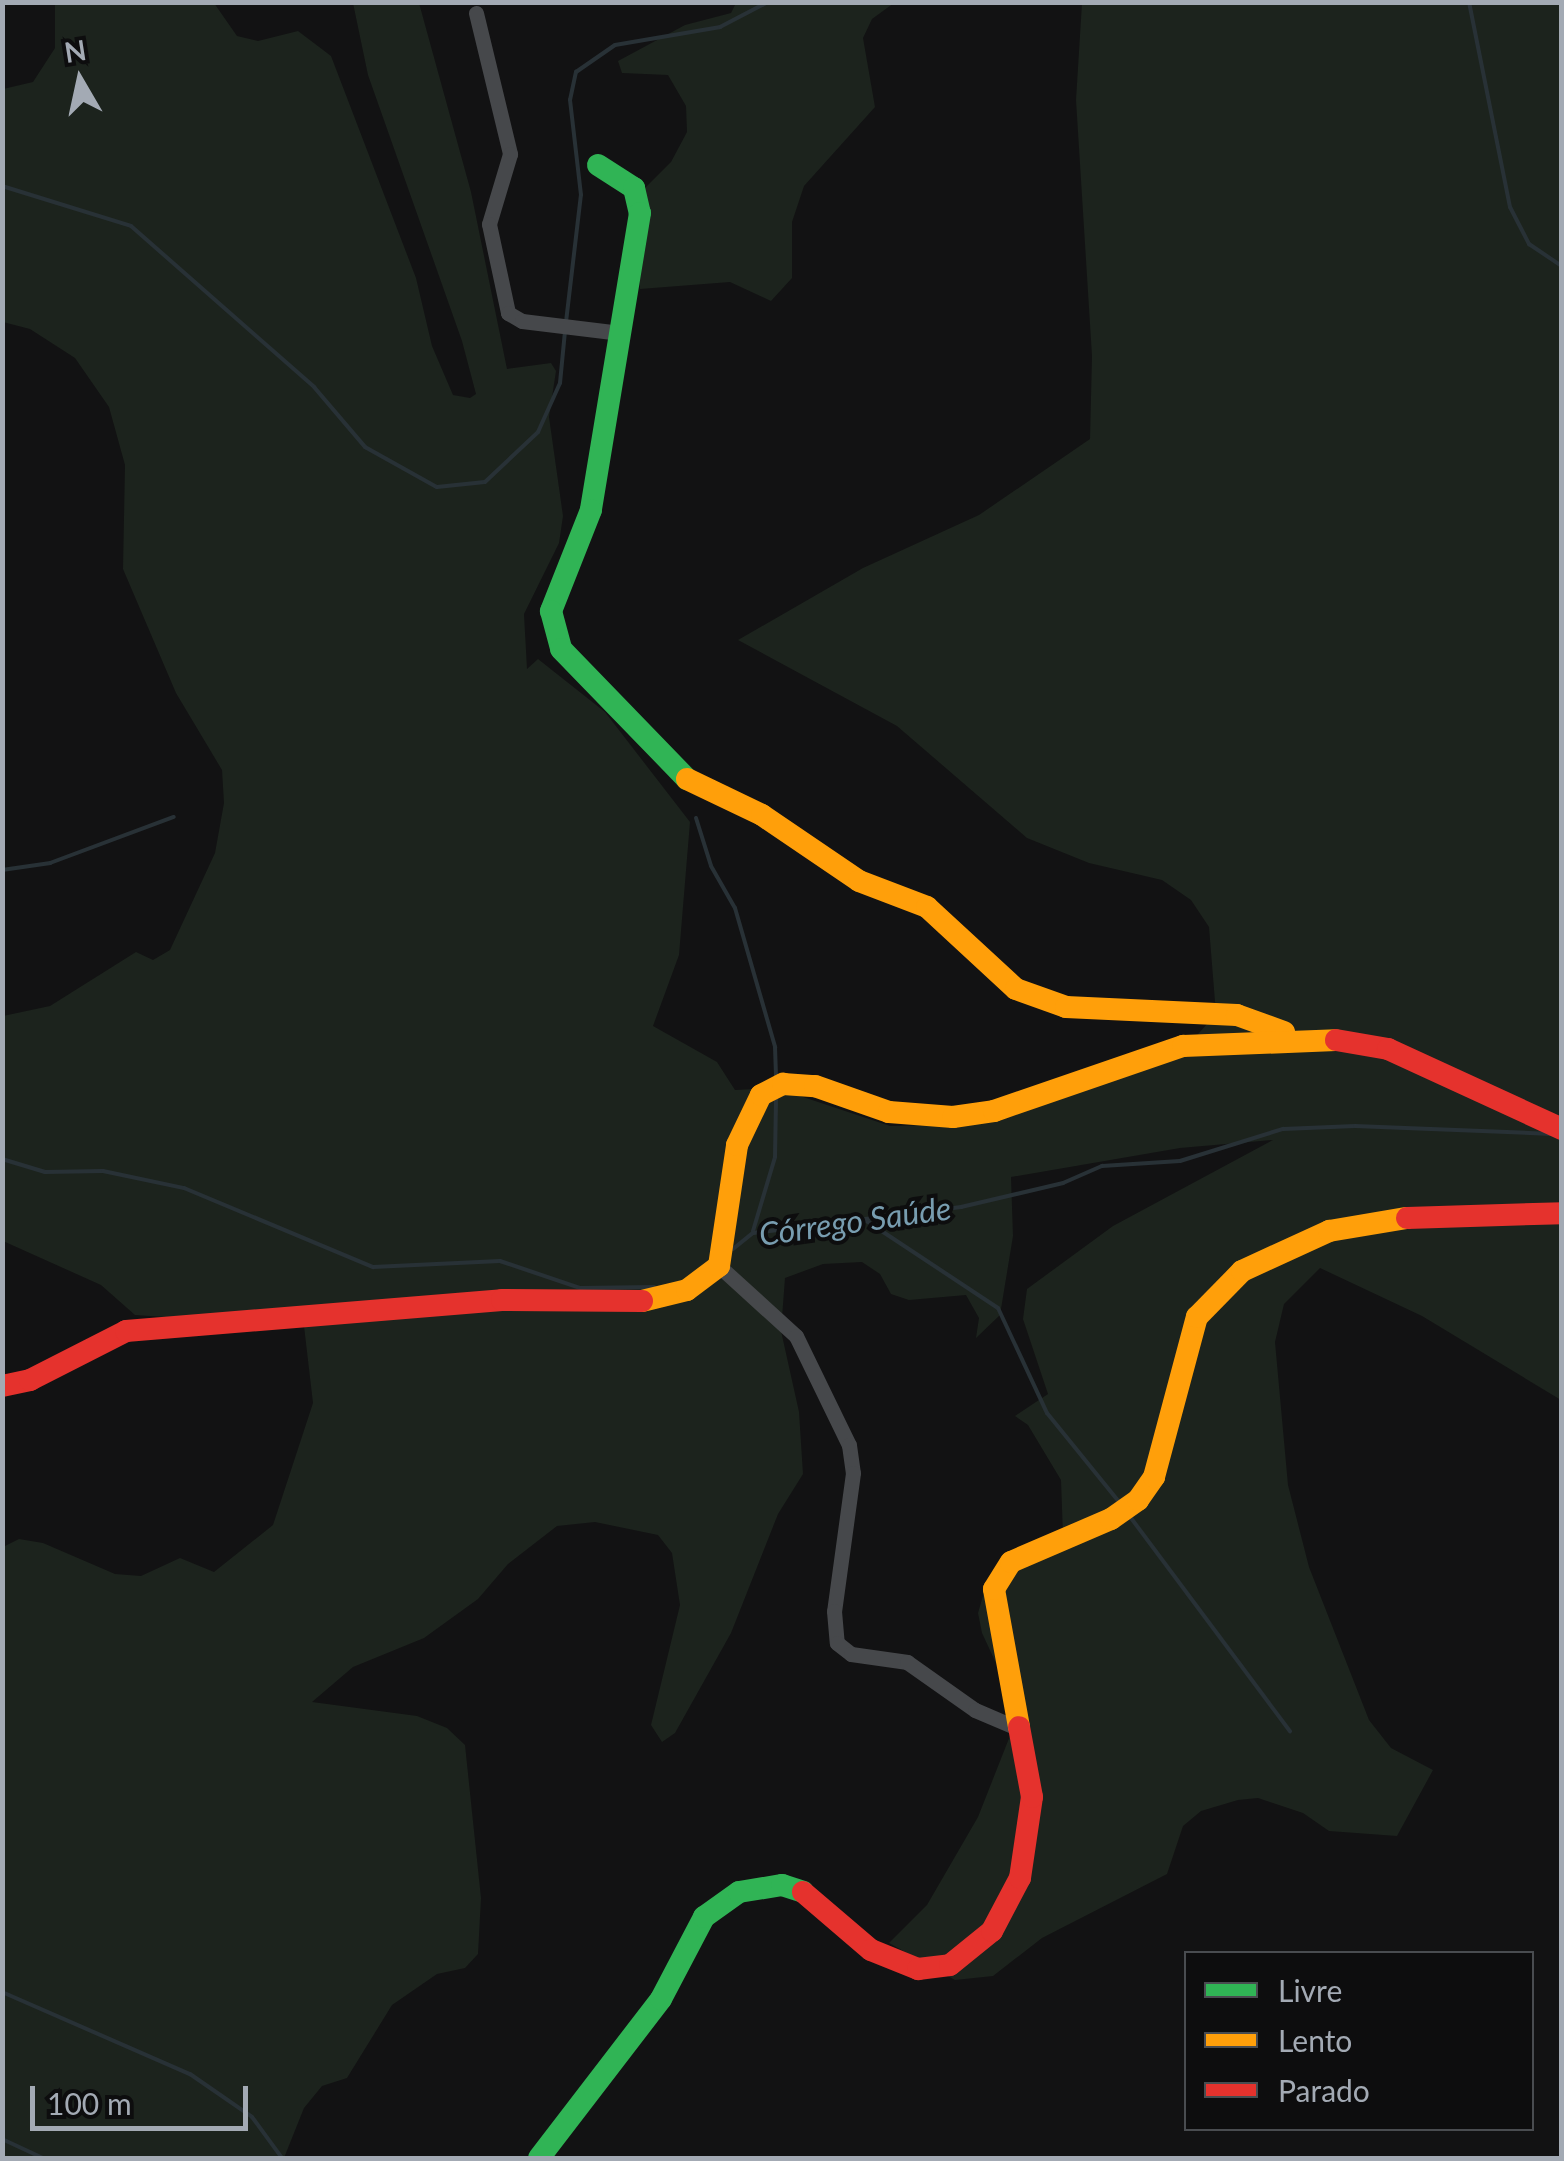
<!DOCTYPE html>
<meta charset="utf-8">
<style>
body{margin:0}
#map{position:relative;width:1564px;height:2161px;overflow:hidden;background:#121213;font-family:Lato,sans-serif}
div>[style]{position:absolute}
.green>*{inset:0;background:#1c231d}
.stream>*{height:4px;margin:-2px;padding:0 2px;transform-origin:2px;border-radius:2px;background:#283136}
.street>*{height:15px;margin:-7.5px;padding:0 7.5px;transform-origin:7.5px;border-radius:7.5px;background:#46484b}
.fast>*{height:22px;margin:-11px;padding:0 11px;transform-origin:11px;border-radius:11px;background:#30b455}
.slow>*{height:22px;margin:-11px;padding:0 11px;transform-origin:11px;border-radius:11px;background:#ff9f0a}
.jam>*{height:22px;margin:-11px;padding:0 11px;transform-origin:11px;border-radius:11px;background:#e5322d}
span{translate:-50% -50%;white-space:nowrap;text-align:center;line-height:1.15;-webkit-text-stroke:8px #0d0d0e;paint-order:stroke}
.water-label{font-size:32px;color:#789db0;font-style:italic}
.frame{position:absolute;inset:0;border:5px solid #a3aab4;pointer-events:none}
.legend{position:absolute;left:1184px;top:1951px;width:350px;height:180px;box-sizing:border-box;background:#0d0d0e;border:2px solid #494c50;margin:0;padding:12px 18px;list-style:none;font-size:30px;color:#a3aab4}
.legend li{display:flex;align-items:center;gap:20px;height:50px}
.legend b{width:50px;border:2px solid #494c50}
.north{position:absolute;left:30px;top:30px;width:100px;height:100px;-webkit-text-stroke:8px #0d0d0e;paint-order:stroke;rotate:351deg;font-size:28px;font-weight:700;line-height:40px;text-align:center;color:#a3aab4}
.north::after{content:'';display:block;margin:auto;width:35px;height:45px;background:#a3aab4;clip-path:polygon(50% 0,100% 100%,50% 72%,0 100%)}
.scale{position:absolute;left:30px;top:2086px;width:218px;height:45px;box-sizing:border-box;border:5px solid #a3aab4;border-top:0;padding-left:12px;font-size:30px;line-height:35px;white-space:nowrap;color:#a3aab4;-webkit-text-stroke:8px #0d0d0e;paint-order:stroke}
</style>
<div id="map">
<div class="green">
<div style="clip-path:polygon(55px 3px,214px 3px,237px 36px,258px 41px,298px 31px,331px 56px,416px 278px,432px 346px,453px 395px,470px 398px,476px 394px,462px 341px,368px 75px,353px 3px,419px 3px,471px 192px,507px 369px,551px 363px,556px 371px,549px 417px,563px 516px,559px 543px,524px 614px,527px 669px,538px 659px,605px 712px,690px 822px,679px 955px,653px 1026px,717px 1062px,735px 1090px,776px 1088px,890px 1126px,938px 1125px,1190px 1043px,1216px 1014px,1209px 927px,1191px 900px,1162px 880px,1089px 863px,1027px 838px,897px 726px,738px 640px,863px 568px,979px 515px,1090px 439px,1092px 356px,1076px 100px,1082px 3px,1561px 3px,1561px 1400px,1422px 1316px,1320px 1268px,1284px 1304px,1275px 1342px,1288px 1485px,1309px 1567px,1369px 1720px,1391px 1748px,1433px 1770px,1397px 1836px,1329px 1831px,1303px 1813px,1258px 1798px,1238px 1800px,1201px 1811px,1183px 1826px,1167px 1874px,1042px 1938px,993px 1976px,955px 1980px,889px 1943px,927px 1905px,978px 1817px,1019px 1713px,982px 1633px,978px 1613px,986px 1585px,1063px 1536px,1061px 1480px,1028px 1425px,1015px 1416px,1048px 1394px,1023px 1319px,1027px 1289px,1113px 1226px,1273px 1140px,1180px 1148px,1011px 1177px,1013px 1236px,1000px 1315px,976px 1338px,979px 1318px,966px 1295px,909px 1300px,891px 1294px,880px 1274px,862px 1262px,823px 1264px,785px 1278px,781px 1331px,799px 1412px,803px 1474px,778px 1514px,731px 1633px,675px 1733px,662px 1742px,651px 1725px,680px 1605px,672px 1553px,658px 1535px,595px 1522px,557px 1526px,508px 1564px,478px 1599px,424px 1638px,353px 1667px,312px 1702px,417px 1716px,447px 1728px,465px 1745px,481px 1898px,478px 1954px,465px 1968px,437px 1974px,392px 2005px,347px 2078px,322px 2086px,304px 2108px,284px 2158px,3px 2158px,3px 1547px,19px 1539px,43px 1543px,115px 1574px,141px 1576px,180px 1558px,214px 1572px,273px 1525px,313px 1403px,304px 1326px,135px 1315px,101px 1285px,3px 1241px,3px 1016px,50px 1006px,136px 952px,153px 960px,170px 950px,215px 853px,224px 803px,222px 770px,176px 693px,123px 569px,125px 465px,109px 407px,75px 358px,30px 329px,3px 322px,3px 89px,33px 82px,55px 48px)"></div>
<div style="clip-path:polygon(736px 3px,894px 3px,872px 19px,863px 38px,875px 107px,804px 186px,792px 222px,792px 278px,771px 301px,730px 282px,640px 289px,635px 198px,671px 162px,687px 132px,686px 106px,668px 75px,622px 73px,618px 61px,685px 25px,731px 13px)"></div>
</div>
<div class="stream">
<div style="left:1469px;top:2px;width:209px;rotate:78.7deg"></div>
<div style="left:1510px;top:207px;width:42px;rotate:62.8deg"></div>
<div style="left:1529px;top:244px;width:40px;rotate:34deg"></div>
<div style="left:2px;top:186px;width:135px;rotate:17.2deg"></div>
<div style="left:131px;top:226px;width:244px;rotate:41.3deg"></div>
<div style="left:314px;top:387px;width:79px;rotate:49.6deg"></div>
<div style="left:365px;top:447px;width:82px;rotate:29.1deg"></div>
<div style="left:437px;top:487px;width:48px;rotate:-5.9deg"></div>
<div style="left:485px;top:482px;width:73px;rotate:-43.3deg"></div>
<div style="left:538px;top:432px;width:54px;rotate:-65.8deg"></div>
<div style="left:560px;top:383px;width:52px;rotate:-84.5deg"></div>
<div style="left:566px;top:322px;width:128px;rotate:-83.3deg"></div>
<div style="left:581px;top:195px;width:96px;rotate:-96.6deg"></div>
<div style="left:570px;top:100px;width:29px;rotate:-78deg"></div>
<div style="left:576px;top:72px;width:47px;rotate:-34.7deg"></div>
<div style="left:615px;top:45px;width:107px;rotate:-9.7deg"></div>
<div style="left:720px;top:27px;width:54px;rotate:-27.5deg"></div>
<div style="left:696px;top:818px;width:50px;rotate:72.6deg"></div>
<div style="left:711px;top:866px;width:48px;rotate:60.3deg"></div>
<div style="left:735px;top:908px;width:145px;rotate:73.9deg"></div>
<div style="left:775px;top:1047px;width:32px;rotate:88deg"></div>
<div style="left:2px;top:870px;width:49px;rotate:-8.3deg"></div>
<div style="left:50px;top:863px;width:132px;rotate:-20.4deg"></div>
<div style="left:2px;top:1159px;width:45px;rotate:16.8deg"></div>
<div style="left:45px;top:1172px;width:58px;rotate:-1deg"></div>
<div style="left:103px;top:1171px;width:83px;rotate:11.9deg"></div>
<div style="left:184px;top:1188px;width:205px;rotate:22.7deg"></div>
<div style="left:373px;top:1267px;width:127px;rotate:-2.7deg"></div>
<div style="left:500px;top:1261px;width:84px;rotate:18.6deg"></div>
<div style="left:580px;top:1288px;width:74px;rotate:-0.8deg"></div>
<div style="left:862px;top:1218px;width:163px;rotate:33.5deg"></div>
<div style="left:998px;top:1308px;width:116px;rotate:65deg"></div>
<div style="left:1047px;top:1413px;width:114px;rotate:51deg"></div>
<div style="left:753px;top:1231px;width:77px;rotate:-73.4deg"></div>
<div style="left:775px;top:1157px;width:58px;rotate:-89deg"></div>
<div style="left:733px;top:1249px;width:26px;rotate:-39deg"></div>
<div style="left:753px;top:1233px;width:210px;rotate:-7.1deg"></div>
<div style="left:961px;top:1207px;width:105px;rotate:-13.2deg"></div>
<div style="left:1063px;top:1183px;width:43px;rotate:-23.6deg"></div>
<div style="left:1102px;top:1166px;width:78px;rotate:-3.7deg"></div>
<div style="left:1180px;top:1161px;width:108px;rotate:-17.3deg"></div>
<div style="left:1283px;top:1129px;width:72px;rotate:-2.4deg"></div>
<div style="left:1355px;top:1126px;width:197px;rotate:2.3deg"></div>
<div style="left:1131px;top:1518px;width:266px;rotate:53.3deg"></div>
<div style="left:2px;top:1992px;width:205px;rotate:23.6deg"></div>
<div style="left:190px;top:2074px;width:75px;rotate:34.7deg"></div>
<div style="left:252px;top:2117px;width:51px;rotate:53.8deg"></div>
<div style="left:2px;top:2139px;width:45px;rotate:24.9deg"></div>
</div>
<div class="street">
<div style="left:476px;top:13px;width:145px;rotate:76.4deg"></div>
<div style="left:510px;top:154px;width:73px;rotate:106.7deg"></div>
<div style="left:489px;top:224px;width:91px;rotate:77.9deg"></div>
<div style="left:508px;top:313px;width:16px;rotate:30deg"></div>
<div style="left:522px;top:321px;width:99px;rotate:7deg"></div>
<div style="left:719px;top:1266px;width:104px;rotate:42.3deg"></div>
<div style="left:796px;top:1336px;width:121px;rotate:64.1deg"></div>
<div style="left:849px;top:1445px;width:28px;rotate:82deg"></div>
<div style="left:853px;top:1473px;width:139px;rotate:97.8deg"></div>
<div style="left:834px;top:1611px;width:32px;rotate:85deg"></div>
<div style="left:837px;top:1643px;width:18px;rotate:38deg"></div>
<div style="left:851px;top:1654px;width:57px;rotate:8.1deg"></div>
<div style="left:907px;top:1662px;width:83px;rotate:35.2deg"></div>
<div style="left:975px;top:1710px;width:51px;rotate:23.1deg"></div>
</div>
<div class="fast">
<div style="left:598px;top:165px;width:43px;rotate:32.6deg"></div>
<div style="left:634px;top:188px;width:26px;rotate:77deg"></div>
<div style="left:640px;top:213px;width:301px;rotate:99.4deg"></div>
<div style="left:591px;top:510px;width:109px;rotate:111.6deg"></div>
<div style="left:551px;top:611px;width:39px;rotate:75deg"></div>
<div style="left:561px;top:649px;width:181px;rotate:45.9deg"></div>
<div style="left:539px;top:2158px;width:200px;rotate:-52.5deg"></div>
<div style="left:661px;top:1999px;width:93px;rotate:-62.3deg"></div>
<div style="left:704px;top:1917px;width:43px;rotate:-35.5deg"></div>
<div style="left:739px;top:1892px;width:44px;rotate:-9.2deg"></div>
<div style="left:782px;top:1885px;width:22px;rotate:18deg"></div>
</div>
<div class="slow">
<div style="left:687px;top:779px;width:83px;rotate:25.6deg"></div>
<div style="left:762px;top:815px;width:117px;rotate:34.2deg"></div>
<div style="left:859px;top:881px;width:73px;rotate:20.9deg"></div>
<div style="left:927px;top:907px;width:121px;rotate:42.7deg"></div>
<div style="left:1016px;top:989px;width:53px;rotate:19.8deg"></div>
<div style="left:1066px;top:1007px;width:171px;rotate:2.7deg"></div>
<div style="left:1237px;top:1015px;width:50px;rotate:19.9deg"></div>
<div style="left:642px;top:1301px;width:46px;rotate:-13.7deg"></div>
<div style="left:687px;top:1290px;width:40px;rotate:-37deg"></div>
<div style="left:719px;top:1266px;width:122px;rotate:-81.5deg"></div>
<div style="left:737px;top:1145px;width:55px;rotate:-64.4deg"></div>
<div style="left:761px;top:1095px;width:25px;rotate:-27deg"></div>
<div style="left:783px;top:1084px;width:32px;rotate:4deg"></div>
<div style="left:815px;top:1086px;width:78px;rotate:19.4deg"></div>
<div style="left:889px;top:1112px;width:64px;rotate:4.5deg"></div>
<div style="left:953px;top:1117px;width:41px;rotate:-8.3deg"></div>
<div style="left:994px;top:1111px;width:200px;rotate:-19deg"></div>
<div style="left:1183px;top:1046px;width:153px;rotate:-2.2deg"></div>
<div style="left:1019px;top:1727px;width:140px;rotate:-100.3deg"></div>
<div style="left:994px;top:1589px;width:32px;rotate:-58deg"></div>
<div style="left:1011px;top:1562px;width:109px;rotate:-23.3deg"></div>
<div style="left:1111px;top:1519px;width:33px;rotate:-35deg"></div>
<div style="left:1138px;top:1500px;width:28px;rotate:-55deg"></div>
<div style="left:1154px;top:1477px;width:166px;rotate:-75deg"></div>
<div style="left:1197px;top:1317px;width:64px;rotate:-45.6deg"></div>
<div style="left:1242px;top:1271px;width:96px;rotate:-24.7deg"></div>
<div style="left:1329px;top:1231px;width:79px;rotate:-9.5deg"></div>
</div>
<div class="jam">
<div style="left:1336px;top:1040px;width:53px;rotate:9.8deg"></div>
<div style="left:1388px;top:1049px;width:192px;rotate:24.7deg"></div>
<div style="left:1407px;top:1218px;width:155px;rotate:-1.8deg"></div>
<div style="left:2px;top:1386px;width:29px;rotate:-12deg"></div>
<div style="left:30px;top:1380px;width:108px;rotate:-27deg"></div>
<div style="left:126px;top:1331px;width:377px;rotate:-4.7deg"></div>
<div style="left:502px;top:1300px;width:140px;rotate:0.4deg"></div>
<div style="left:803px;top:1892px;width:89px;rotate:40.5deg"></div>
<div style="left:871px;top:1950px;width:51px;rotate:22deg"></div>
<div style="left:918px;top:1969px;width:32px;rotate:-7deg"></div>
<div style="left:950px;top:1965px;width:54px;rotate:-39deg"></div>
<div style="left:992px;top:1931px;width:60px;rotate:-62.2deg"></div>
<div style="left:1020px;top:1878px;width:82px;rotate:-81.6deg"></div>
<div style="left:1032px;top:1797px;width:71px;rotate:-100.5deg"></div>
</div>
<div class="water-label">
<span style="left:855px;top:1221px;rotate:-8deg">Córrego Saúde</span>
</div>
<div class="frame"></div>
<ul class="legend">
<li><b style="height:12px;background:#30b455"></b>Livre</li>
<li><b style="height:12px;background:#ff9f0a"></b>Lento</li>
<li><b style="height:12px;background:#e5322d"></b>Parado</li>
</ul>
<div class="north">N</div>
<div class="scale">100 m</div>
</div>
